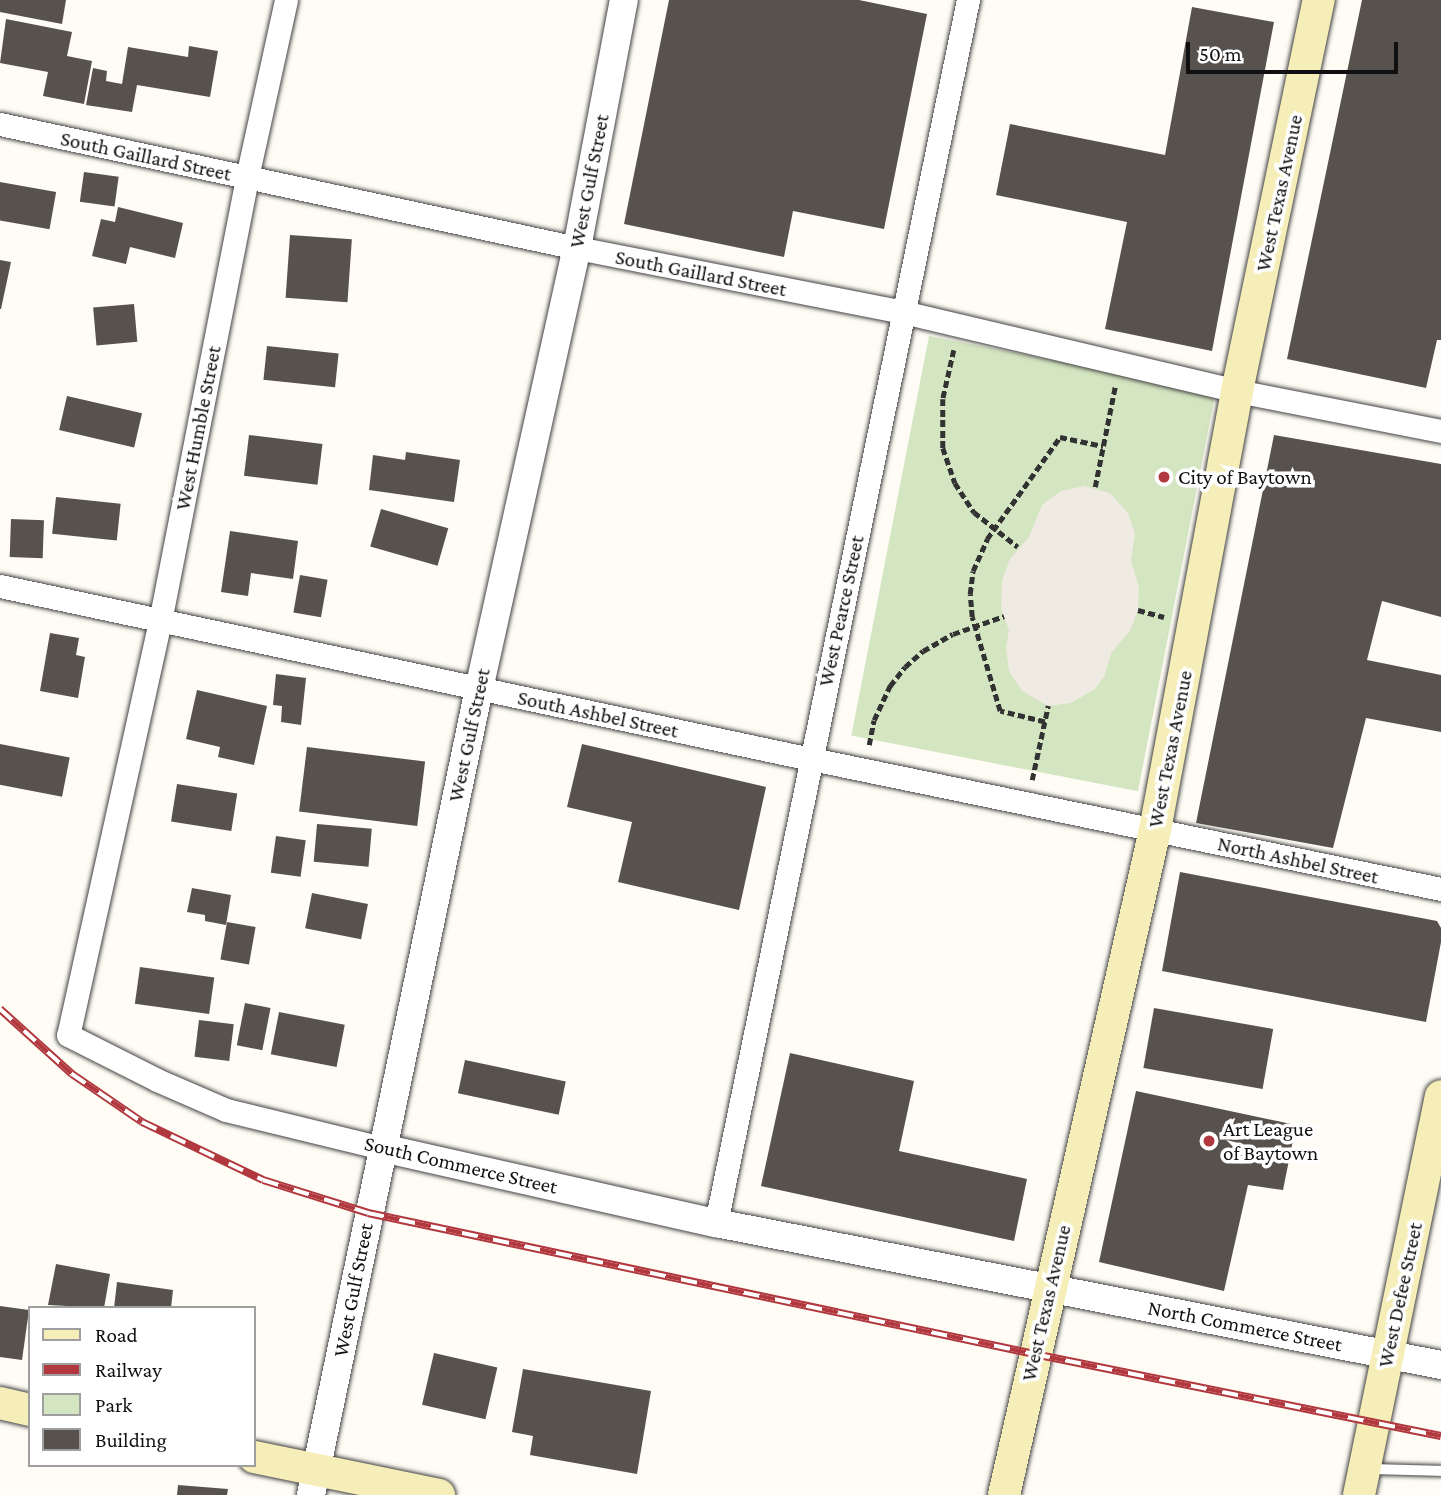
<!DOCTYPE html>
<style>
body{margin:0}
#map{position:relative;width:1441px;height:1495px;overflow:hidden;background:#fefcf5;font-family:"Crimson Pro",serif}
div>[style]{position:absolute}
.green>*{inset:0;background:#d4e5c1;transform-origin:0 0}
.plaza>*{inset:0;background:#efebe3}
.building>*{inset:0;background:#58524e;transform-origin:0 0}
.path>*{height:4.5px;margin-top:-2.25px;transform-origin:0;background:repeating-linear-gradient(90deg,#323232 0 7px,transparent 0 10.5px)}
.roads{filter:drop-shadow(0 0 2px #434343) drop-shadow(0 0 2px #434343)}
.service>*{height:10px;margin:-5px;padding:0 5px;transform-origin:5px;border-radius:5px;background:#fff}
.minor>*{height:23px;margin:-11.5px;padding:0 11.5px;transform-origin:11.5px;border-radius:11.5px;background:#fff}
.tertiary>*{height:28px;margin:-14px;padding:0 14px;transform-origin:14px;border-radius:14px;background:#fff}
.secondary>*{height:32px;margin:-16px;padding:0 16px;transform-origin:16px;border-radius:16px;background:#f6eeb8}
.rail>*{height:8px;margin-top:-4px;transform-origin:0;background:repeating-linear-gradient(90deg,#fff 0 16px,#b1383e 0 32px);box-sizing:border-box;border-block:2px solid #b1383e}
.dots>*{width:19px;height:19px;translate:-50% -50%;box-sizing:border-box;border:4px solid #fff;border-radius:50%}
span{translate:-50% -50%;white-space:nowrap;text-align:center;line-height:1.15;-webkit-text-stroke:7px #fff;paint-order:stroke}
.street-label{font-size:21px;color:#101010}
.poi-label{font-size:21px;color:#101010}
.left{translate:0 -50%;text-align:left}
.legend{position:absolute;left:28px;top:1306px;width:228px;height:161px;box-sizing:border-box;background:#fff;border:2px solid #9f9f9f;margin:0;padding:9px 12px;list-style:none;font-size:21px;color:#101010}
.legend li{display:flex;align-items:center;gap:14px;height:35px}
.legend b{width:35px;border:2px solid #9f9f9f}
.scale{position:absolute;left:1186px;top:42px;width:212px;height:32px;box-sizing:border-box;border:4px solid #101010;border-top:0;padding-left:9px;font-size:21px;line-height:24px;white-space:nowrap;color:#101010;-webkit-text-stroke:5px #fff;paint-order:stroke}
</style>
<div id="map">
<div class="green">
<div style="left:929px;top:336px;width:292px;height:407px;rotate:11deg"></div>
</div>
<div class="plaza">
<div style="clip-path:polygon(1084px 486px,1110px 493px,1128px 513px,1135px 534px,1131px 560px,1139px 588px,1138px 610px,1130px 631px,1111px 653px,1105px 675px,1095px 689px,1071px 703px,1048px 706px,1022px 691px,1009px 671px,1006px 648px,1009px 630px,1001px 609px,1002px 580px,1010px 559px,1029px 537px,1042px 505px,1061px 491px)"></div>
</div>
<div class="building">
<div style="clip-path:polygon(0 0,66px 0,62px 24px,0 12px)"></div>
<div style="clip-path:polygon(669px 0,859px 0,927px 14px,884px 229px,793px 211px,784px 257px,624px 224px)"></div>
<div style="clip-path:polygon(1362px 0,1441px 0,1441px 340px,1437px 340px,1426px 388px,1287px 359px)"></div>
<div style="clip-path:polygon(1192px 7px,1274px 22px,1212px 351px,1105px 329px,1127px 222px,996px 195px,1010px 124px,1165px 155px)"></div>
<div style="clip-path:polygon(6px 19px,72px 32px,67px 56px,92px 61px,84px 104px,43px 96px,48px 72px,0 63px)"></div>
<div style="clip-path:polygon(189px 46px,218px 51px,210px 97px,137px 85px,132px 112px,86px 105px,93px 68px,107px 71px,106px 81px,122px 84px,128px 47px,188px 57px)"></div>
<div style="left:84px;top:172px;width:35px;height:30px;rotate:8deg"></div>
<div style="left:0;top:182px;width:57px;height:38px;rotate:10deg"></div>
<div style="clip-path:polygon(118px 207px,183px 223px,175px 258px,130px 247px,126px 264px,92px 256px,101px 219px,115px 222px)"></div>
<div style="left:290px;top:235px;width:62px;height:63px;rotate:4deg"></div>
<div style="clip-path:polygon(0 260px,11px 262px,1px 309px,0 309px)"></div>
<div style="left:134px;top:304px;width:38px;height:41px;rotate:85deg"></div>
<div style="left:267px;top:346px;width:72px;height:34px;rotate:6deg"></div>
<div style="left:67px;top:396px;width:77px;height:35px;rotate:13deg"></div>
<div style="left:249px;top:435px;width:74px;height:41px;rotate:7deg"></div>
<div style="clip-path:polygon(1274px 435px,1441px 464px,1441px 617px,1382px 601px,1367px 660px,1441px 675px,1441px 732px,1366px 718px,1333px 848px,1196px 823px)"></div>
<div style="clip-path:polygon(406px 452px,460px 460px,454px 502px,369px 490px,373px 455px,405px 460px)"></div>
<div style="left:56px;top:497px;width:65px;height:37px;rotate:6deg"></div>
<div style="left:381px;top:509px;width:70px;height:39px;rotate:16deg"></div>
<div style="left:11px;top:519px;width:33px;height:38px;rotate:2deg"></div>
<div style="clip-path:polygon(230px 531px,298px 541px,293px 579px,251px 573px,248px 596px,221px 592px)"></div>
<div style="left:300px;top:575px;width:28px;height:38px;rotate:10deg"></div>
<div style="clip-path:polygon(50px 633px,79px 638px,76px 655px,85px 657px,78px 698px,40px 691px)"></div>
<div style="clip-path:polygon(276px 674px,306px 678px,301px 725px,281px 722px,282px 706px,273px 705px)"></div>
<div style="clip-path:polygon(197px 690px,267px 706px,254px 765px,218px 757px,220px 747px,186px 739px)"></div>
<div style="left:0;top:744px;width:71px;height:40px;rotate:11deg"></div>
<div style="clip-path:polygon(582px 744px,766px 787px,739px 910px,618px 882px,632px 822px,567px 807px)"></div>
<div style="left:307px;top:747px;width:119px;height:65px;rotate:7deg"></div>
<div style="left:177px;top:784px;width:61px;height:38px;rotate:9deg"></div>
<div style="left:317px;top:824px;width:55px;height:38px;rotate:5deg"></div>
<div style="left:276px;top:836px;width:30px;height:37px;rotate:8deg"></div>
<div style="clip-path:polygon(1180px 872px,1437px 921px,1441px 928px,1441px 942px,1426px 1022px,1162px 971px)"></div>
<div style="clip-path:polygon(192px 888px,231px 895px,226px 925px,205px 921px,205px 915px,187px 912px)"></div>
<div style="left:312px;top:893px;width:57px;height:36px;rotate:11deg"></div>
<div style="left:227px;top:922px;width:29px;height:38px;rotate:10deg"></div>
<div style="left:140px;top:967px;width:75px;height:37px;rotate:8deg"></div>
<div style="left:245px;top:1003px;width:26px;height:43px;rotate:11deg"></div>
<div style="left:1154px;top:1008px;width:121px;height:61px;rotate:10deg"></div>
<div style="left:279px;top:1012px;width:67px;height:43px;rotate:11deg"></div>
<div style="left:199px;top:1020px;width:35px;height:37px;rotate:7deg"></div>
<div style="clip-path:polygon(790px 1053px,914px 1081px,899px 1151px,1027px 1179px,1014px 1241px,761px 1186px)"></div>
<div style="left:465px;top:1060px;width:103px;height:34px;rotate:12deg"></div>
<div style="clip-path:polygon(1136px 1091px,1296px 1125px,1283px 1190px,1248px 1185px,1224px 1291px,1099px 1262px)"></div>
<div style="clip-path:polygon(56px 1264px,110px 1274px,104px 1308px,48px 1305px)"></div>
<div style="clip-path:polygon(117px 1282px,173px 1290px,171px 1308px,114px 1308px)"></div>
<div style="clip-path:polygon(0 1306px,29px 1310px,22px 1360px,0 1357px)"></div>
<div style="left:434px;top:1353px;width:65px;height:53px;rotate:13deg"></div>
<div style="clip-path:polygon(523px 1369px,651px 1391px,637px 1474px,530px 1455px,533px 1436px,512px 1432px)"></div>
<div style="clip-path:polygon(178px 1485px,228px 1489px,227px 1495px,177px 1495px)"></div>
</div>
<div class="path">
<div style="left:954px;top:350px;width:50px;rotate:102.7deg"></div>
<div style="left:943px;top:399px;width:49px;rotate:90deg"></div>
<div style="left:943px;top:448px;width:37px;rotate:71deg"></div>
<div style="left:955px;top:483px;width:35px;rotate:57deg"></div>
<div style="left:974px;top:512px;width:56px;rotate:38.5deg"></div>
<div style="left:1095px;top:487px;width:102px;rotate:-78.7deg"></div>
<div style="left:1138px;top:610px;width:27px;rotate:15deg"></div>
<div style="left:1045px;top:722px;width:46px;rotate:-166.3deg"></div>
<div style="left:1000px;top:711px;width:98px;rotate:-106.6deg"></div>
<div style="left:972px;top:617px;width:23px;rotate:-95deg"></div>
<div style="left:970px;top:594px;width:23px;rotate:-83deg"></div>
<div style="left:973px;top:571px;width:35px;rotate:-66deg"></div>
<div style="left:987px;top:539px;width:125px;rotate:-54.4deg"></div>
<div style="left:1060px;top:437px;width:44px;rotate:11.8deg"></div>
<div style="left:869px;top:745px;width:25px;rotate:-79deg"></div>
<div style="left:874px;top:720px;width:38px;rotate:-65deg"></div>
<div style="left:890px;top:686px;width:24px;rotate:-52deg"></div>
<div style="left:905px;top:667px;width:24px;rotate:-42deg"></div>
<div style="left:923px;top:651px;width:34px;rotate:-30deg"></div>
<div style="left:953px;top:634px;width:54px;rotate:-19.4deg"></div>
<div style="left:1032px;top:780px;width:76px;rotate:-77.8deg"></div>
</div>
<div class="roads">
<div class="service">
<div style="left:1367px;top:1469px;width:74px;rotate:1.5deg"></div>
</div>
<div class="minor">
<div style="left:286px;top:0;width:182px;rotate:102.4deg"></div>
<div style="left:247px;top:178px;width:451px;rotate:101.1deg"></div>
<div style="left:160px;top:621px;width:424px;rotate:102.5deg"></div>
<div style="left:68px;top:1035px;width:100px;rotate:26.8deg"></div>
<div style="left:157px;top:1080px;width:75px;rotate:23.5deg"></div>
<div style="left:226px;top:1110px;width:161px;rotate:13.7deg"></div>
<div style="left:0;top:124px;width:590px;rotate:12.13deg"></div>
<div style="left:577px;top:248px;width:332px;rotate:11.1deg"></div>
<div style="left:903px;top:312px;width:343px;rotate:13.3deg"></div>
<div style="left:1237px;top:391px;width:208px;rotate:11.1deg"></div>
<div style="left:0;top:586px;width:785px;rotate:12.05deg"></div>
<div style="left:768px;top:750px;width:687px;rotate:11.67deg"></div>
<div style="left:716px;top:1223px;width:1249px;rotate:-78.36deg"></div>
</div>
<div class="tertiary">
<div style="left:382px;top:1148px;width:342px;rotate:12.7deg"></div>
<div style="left:716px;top:1223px;width:739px;rotate:11.08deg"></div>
<div style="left:311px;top:1495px;width:823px;rotate:-78.23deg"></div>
<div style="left:479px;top:689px;width:452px;rotate:-77.5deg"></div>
<div style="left:577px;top:248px;width:252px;rotate:-79.3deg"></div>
</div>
<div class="secondary">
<div style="left:0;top:1403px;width:31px;rotate:13deg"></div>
<div style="left:254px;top:1457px;width:189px;rotate:11.6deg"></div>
<div style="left:1004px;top:1495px;width:682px;rotate:-77.21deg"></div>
<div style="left:1155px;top:830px;width:447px;rotate:-79.4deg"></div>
<div style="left:1237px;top:391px;width:400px;rotate:-78.2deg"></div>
<div style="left:1359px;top:1495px;width:407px;rotate:-78.4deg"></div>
</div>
</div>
<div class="rail">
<div style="left:0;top:1009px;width:97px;rotate:42.1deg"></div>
<div style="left:72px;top:1074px;width:85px;rotate:34.4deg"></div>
<div style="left:142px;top:1122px;width:134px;rotate:25.6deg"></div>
<div style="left:263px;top:1180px;width:110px;rotate:17.4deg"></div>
<div style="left:368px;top:1213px;width:681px;rotate:11.95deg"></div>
<div style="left:1034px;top:1354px;width:415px;rotate:11.4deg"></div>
</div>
<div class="dots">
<div style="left:1164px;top:477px;background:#b1383e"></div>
<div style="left:1209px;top:1141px;background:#b1383e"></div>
</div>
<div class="street-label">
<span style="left:146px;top:156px;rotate:12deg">South Gaillard Street</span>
<span style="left:589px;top:181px;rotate:-79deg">West Gulf Street</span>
<span style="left:1279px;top:193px;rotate:-78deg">West Texas Avenue</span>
<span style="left:701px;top:273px;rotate:11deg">South Gaillard Street</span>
<span style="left:198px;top:428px;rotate:-79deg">West Humble Street</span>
<span style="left:841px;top:611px;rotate:-78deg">West Pearce Street</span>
<span style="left:598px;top:714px;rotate:12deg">South Ashbel Street</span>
<span style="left:469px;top:735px;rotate:-78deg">West Gulf Street</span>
<span style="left:1170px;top:749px;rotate:-79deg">West Texas Avenue</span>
<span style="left:1298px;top:860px;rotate:12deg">North Ashbel Street</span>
<span style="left:461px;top:1165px;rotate:13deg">South Commerce Street</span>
<span style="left:353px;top:1290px;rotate:-79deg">West Gulf Street</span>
<span style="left:1400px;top:1295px;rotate:-78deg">West Defee Street</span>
<span style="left:1046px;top:1303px;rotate:-77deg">West Texas Avenue</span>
<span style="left:1245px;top:1326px;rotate:11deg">North Commerce Street</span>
</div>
<div class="poi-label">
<span class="left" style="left:1178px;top:477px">City of Baytown</span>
<span class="left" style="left:1223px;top:1141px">Art League<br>of Baytown</span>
</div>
<ul class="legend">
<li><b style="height:9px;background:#f6eeb8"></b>Road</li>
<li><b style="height:9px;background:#b1383e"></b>Railway</li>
<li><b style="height:19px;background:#d4e5c1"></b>Park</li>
<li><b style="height:19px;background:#58524e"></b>Building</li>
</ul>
<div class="scale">50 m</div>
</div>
